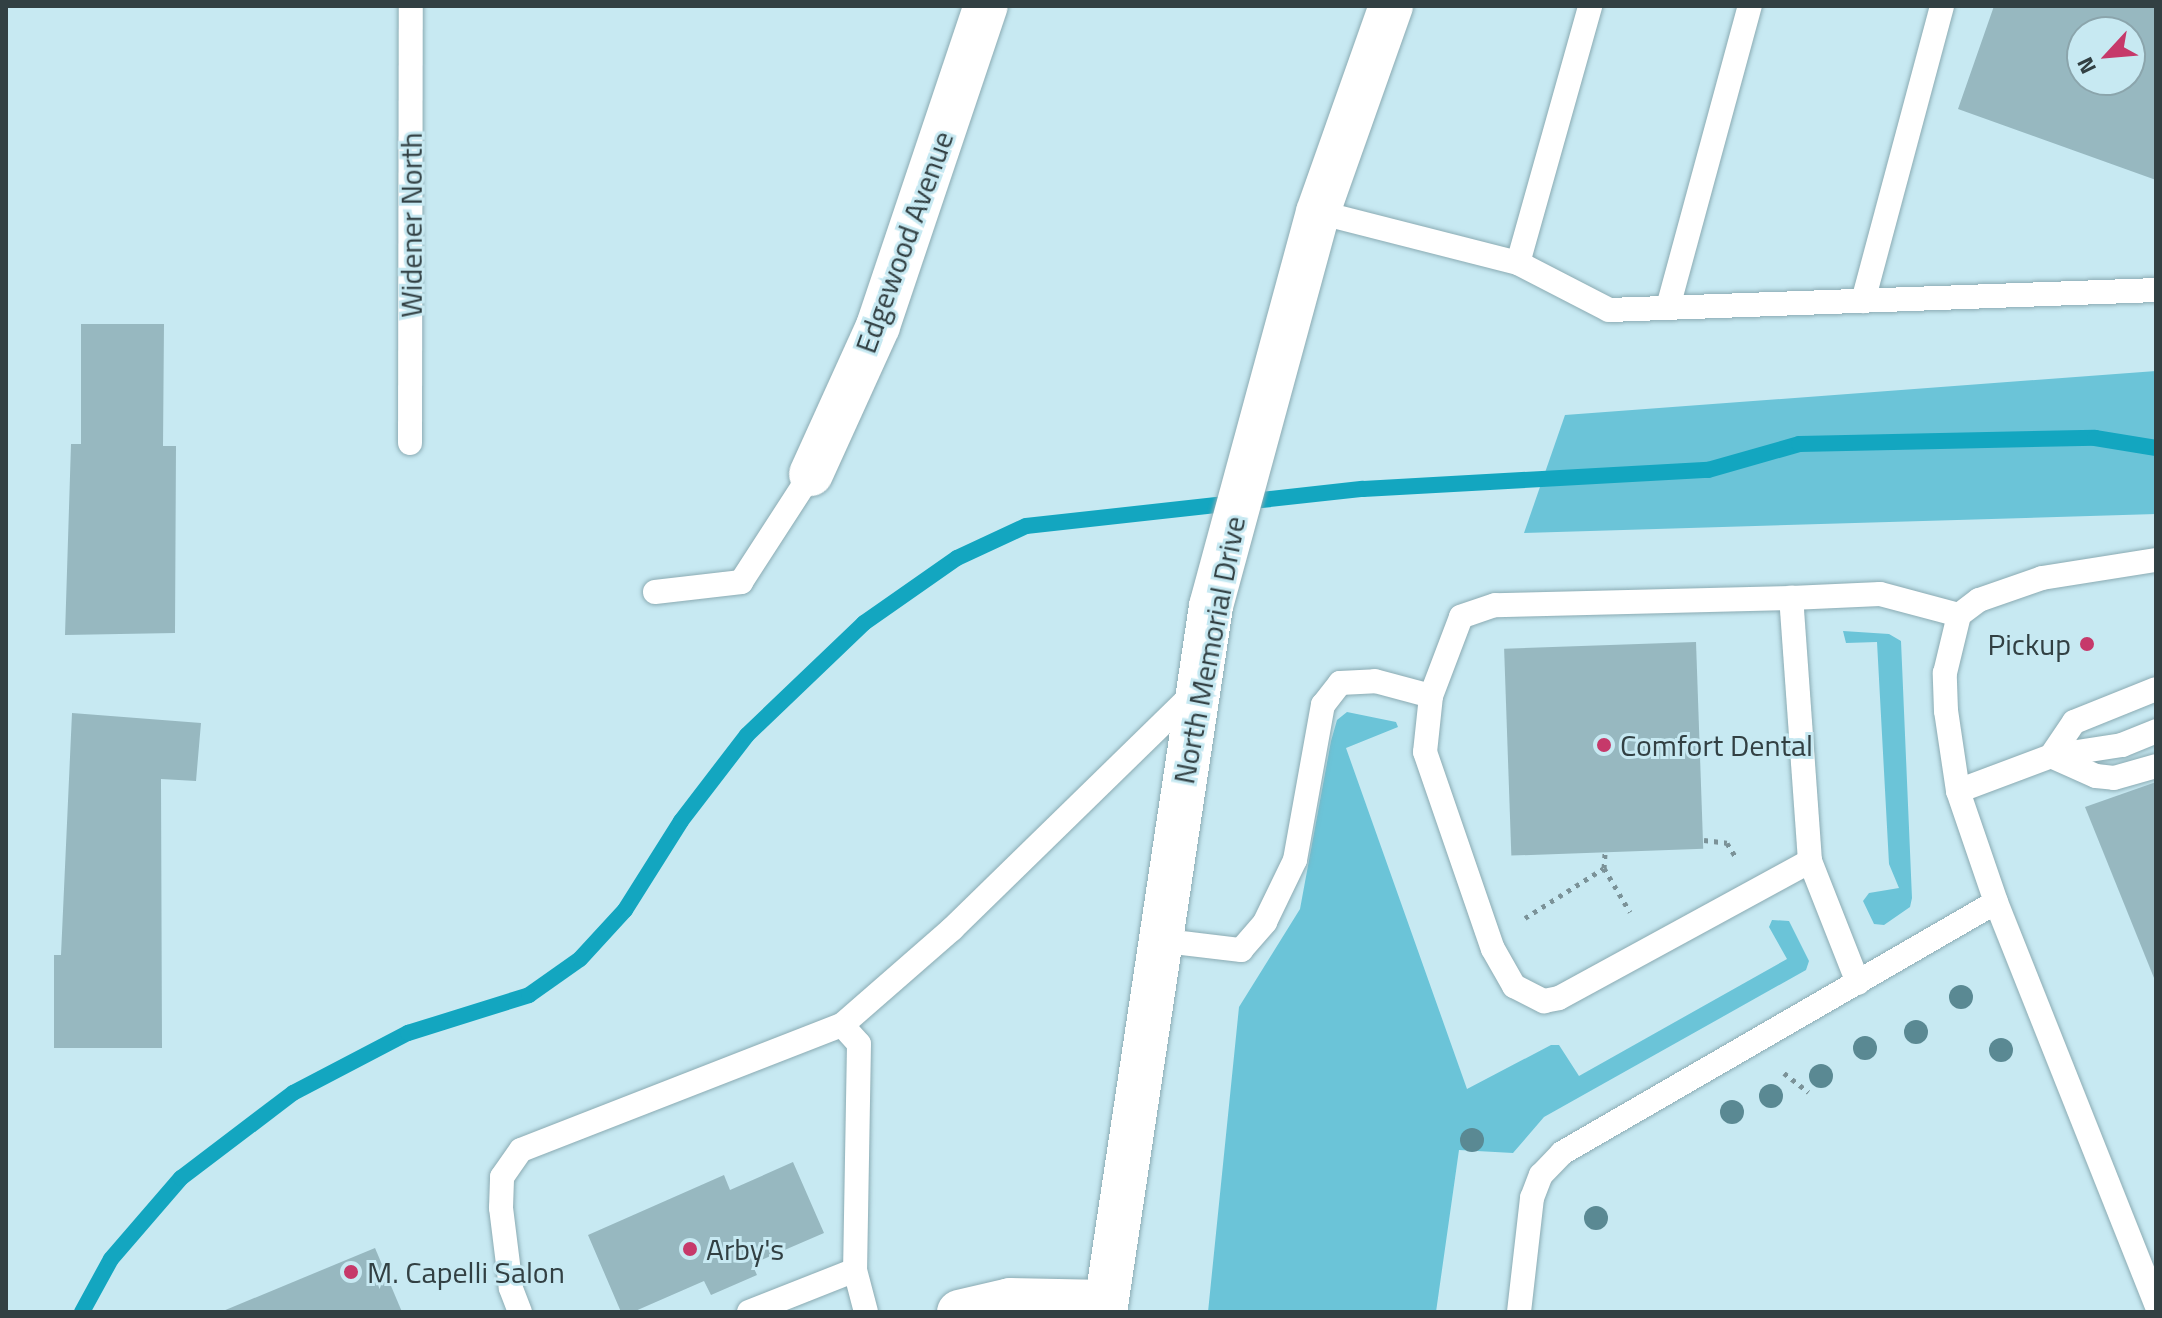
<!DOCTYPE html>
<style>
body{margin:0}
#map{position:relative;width:2162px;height:1318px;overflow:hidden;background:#c7e9f2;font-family:"Titillium Web",sans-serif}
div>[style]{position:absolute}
.green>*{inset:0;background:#6bc4d8}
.stream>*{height:16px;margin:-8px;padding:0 8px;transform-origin:8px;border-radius:8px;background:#13a6c0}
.building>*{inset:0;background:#97b8c0;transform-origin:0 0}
.path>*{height:5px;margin-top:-2.5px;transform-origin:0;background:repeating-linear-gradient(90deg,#7b9298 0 4px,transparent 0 10px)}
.roads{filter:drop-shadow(0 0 2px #8babb3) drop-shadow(0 0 2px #8babb3)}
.service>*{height:24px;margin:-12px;padding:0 12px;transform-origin:12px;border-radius:12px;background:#fff}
.minor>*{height:44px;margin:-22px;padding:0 22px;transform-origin:22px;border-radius:22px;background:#fff}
.primary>*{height:44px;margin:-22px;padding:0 22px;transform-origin:22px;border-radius:22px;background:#fff}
.trees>*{width:24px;height:24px;margin:-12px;border-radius:50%;background:#5a8993}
.dots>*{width:22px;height:22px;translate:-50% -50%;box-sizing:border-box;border:4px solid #c7e9f2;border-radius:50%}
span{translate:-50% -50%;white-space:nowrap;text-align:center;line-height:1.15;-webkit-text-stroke:6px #c7e9f2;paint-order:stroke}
.street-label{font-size:30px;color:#324043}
.poi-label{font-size:30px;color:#324043}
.right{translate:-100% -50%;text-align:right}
.left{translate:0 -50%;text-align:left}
.frame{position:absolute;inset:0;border:8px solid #324043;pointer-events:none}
.north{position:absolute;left:2066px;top:16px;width:80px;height:80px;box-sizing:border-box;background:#c7e9f2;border:2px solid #8ba5ac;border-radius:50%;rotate:244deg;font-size:22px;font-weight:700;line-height:32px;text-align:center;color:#324043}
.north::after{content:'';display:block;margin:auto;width:28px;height:36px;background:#c6396a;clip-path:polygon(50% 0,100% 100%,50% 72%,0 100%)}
</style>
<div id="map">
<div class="green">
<div style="clip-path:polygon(2156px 371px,2156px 514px,1524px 533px,1565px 415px)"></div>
<div style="clip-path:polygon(1843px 631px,1889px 634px,1901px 641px,1912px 898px,1910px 907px,1884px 925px,1874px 924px,1863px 901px,1869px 893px,1899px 888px,1889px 864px,1877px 642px,1846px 643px)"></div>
<div style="clip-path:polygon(1347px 712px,1396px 722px,1398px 727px,1346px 748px,1467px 1089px,1551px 1045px,1559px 1045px,1579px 1076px,1787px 959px,1769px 927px,1772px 920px,1789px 921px,1809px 961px,1806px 970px,1544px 1117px,1513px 1153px,1459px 1150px,1436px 1312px,1208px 1312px,1239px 1007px,1300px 909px,1331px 741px,1337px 720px)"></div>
</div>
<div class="stream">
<div style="left:82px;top:1312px;width:60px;rotate:-61.3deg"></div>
<div style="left:111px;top:1259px;width:107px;rotate:-49.2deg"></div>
<div style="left:181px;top:1178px;width:141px;rotate:-37.2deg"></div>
<div style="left:293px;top:1093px;width:130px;rotate:-27.6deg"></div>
<div style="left:408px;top:1033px;width:127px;rotate:-17.4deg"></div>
<div style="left:529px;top:995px;width:62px;rotate:-35.2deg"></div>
<div style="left:580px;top:959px;width:67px;rotate:-47.4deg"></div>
<div style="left:625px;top:910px;width:105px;rotate:-57.8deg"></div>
<div style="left:681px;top:821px;width:108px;rotate:-52.5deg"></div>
<div style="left:747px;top:735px;width:162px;rotate:-43.7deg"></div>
<div style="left:864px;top:623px;width:113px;rotate:-35deg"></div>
<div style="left:957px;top:558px;width:76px;rotate:-24.9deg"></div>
<div style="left:1026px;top:526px;width:339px;rotate:-6.3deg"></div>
<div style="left:1363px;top:489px;width:346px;rotate:-3.2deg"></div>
<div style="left:1708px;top:470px;width:95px;rotate:-15.9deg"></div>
<div style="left:1799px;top:444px;width:296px;rotate:-1.2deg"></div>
<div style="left:2095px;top:438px;width:62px;rotate:9.3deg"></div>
</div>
<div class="building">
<div style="clip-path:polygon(evenodd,1994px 6px,2156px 6px,2156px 180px,1958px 109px,1994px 6px,2082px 32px,2130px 32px,2130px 80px,2082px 80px,2082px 32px)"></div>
<div style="clip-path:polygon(81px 324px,164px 324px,163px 446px,176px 446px,175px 633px,65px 635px,71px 444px,81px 444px)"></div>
<div style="left:1696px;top:642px;width:207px;height:192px;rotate:88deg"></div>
<div style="clip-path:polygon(72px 713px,201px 723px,196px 781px,161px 779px,162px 1048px,54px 1048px,54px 955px,61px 955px)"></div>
<div style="clip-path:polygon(2156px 782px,2156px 977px,2154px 978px,2085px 807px)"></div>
<div style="clip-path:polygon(793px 1162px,824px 1233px,752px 1264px,757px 1275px,711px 1295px,704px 1281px,633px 1312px,621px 1312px,588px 1235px,724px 1175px,730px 1190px)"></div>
<div style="clip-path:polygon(375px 1248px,402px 1312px,223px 1312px,223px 1311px)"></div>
</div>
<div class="path">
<div style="left:1704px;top:840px;width:23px;rotate:7deg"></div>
<div style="left:1727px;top:843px;width:15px;rotate:58deg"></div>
<div style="left:1604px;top:868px;width:51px;rotate:59.4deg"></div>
<div style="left:1525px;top:918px;width:93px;rotate:-32.3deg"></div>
<div style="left:1604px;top:868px;width:15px;rotate:-86deg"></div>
<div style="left:1784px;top:1073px;width:31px;rotate:38deg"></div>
</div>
<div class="roads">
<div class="service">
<div style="left:1318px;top:212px;width:206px;rotate:14.3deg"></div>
<div style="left:1518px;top:263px;width:267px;rotate:-74.3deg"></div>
<div style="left:1518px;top:263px;width:102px;rotate:27.3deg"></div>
<div style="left:1609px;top:310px;width:547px;rotate:-2.09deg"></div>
<div style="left:1863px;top:301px;width:305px;rotate:-75deg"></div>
<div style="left:1668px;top:307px;width:312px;rotate:-74.8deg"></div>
<div style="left:410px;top:443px;width:437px;rotate:-89.9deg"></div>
<div style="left:655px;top:592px;width:87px;rotate:-6.6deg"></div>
<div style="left:741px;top:582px;width:129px;rotate:-57.1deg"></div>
<div style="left:1959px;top:615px;width:25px;rotate:-37deg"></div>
<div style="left:1979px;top:600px;width:67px;rotate:-19.2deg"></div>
<div style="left:2042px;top:578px;width:115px;rotate:-9deg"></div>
<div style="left:2051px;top:756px;width:49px;rotate:24deg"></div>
<div style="left:2096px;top:776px;width:18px;rotate:6deg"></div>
<div style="left:2114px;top:778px;width:44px;rotate:-15.9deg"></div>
<div style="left:2051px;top:756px;width:72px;rotate:-8.8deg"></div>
<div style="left:2122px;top:745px;width:37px;rotate:-22deg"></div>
<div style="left:1958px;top:791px;width:99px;rotate:-20.6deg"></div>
<div style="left:2051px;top:756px;width:41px;rotate:-55.9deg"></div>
<div style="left:2074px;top:722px;width:88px;rotate:-21.9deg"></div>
<div style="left:1810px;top:861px;width:264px;rotate:-94.1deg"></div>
<div style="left:1791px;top:598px;width:296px;rotate:178.6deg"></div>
<div style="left:1495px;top:605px;width:36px;rotate:161deg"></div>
<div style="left:1461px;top:617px;width:85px;rotate:110.8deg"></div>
<div style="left:1431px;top:696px;width:56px;rotate:96.1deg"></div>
<div style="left:1425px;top:752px;width:208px;rotate:71deg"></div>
<div style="left:1493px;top:949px;width:43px;rotate:60.4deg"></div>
<div style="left:1514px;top:986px;width:34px;rotate:27deg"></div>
<div style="left:1544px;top:1001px;width:15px;rotate:-11deg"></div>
<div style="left:1559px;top:998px;width:286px;rotate:-28.6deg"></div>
<div style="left:1810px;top:861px;width:131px;rotate:68.5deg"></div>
<div style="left:1996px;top:902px;width:434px;rotate:68.3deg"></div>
<div style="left:1157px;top:940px;width:85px;rotate:6.8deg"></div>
<div style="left:1241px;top:950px;width:37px;rotate:-49deg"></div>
<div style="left:1265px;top:922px;width:69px;rotate:-64.2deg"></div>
<div style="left:1295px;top:860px;width:158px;rotate:-79.8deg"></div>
<div style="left:1323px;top:705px;width:28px;rotate:-52deg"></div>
<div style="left:1340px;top:683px;width:35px;rotate:-3deg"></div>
<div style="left:1375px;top:681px;width:58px;rotate:15deg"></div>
<div style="left:842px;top:1025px;width:146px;rotate:-41.1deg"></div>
<div style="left:952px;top:929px;width:341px;rotate:-44.3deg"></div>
<div style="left:520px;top:1312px;width:26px;rotate:-111deg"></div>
<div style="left:511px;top:1288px;width:81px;rotate:-97.1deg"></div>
<div style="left:501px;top:1208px;width:31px;rotate:-88deg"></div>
<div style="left:502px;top:1177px;width:33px;rotate:-55deg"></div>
<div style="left:521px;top:1150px;width:344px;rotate:-21.3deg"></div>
<div style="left:842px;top:1025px;width:25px;rotate:48deg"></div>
<div style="left:859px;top:1044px;width:226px;rotate:91deg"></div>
<div style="left:855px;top:1270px;width:43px;rotate:75.3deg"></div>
<div style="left:749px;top:1312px;width:114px;rotate:-21.6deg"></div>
<div style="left:1519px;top:1312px;width:115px;rotate:-83.5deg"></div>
<div style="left:1532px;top:1198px;width:25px;rotate:-69deg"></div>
<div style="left:1541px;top:1175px;width:30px;rotate:-46deg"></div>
<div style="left:1562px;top:1153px;width:501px;rotate:-30.04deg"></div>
<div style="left:1996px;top:902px;width:117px;rotate:-108.9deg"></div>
<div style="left:1958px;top:791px;width:81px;rotate:-98.5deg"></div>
<div style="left:1946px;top:711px;width:38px;rotate:-92deg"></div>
<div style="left:1945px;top:673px;width:60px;rotate:-76.4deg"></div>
<div style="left:1959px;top:615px;width:82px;rotate:-165.1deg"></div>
<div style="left:1880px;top:594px;width:89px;rotate:177.4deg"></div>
</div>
<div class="minor">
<div style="left:811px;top:474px;width:162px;rotate:-65.6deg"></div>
<div style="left:878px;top:326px;width:338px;rotate:-71.4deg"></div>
<div style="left:959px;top:1312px;width:52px;rotate:-13.2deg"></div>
<div style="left:1010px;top:1300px;width:96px;rotate:1.2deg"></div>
</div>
<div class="primary">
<div style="left:1105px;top:1312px;width:714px;rotate:-81.46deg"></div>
<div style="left:1211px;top:606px;width:408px;rotate:-74.8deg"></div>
<div style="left:1318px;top:212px;width:219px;rotate:-70.5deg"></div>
</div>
</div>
<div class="trees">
<div style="left:1961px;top:997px"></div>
<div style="left:1916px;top:1032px"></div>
<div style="left:1865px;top:1048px"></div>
<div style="left:2001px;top:1050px"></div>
<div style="left:1821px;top:1076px"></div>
<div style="left:1771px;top:1096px"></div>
<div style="left:1732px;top:1112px"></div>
<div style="left:1472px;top:1140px"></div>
<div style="left:1596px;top:1218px"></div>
</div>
<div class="dots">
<div style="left:2087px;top:644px;background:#c6396a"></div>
<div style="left:1604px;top:745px;background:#c6396a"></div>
<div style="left:690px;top:1249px;background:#c6396a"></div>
<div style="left:351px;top:1272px;background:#c6396a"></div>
</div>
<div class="street-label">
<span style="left:411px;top:225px;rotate:-90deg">Widener North</span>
<span style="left:904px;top:242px;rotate:-70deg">Edgewood Avenue</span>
<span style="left:1209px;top:650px;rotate:-79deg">North Memorial Drive</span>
</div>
<div class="poi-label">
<span class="right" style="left:2071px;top:644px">Pickup</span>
<span class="left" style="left:1620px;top:745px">Comfort Dental</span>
<span class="left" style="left:706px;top:1249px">Arby's</span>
<span class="left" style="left:367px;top:1272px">M. Capelli Salon</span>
</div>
<div class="frame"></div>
<div class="north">N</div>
</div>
